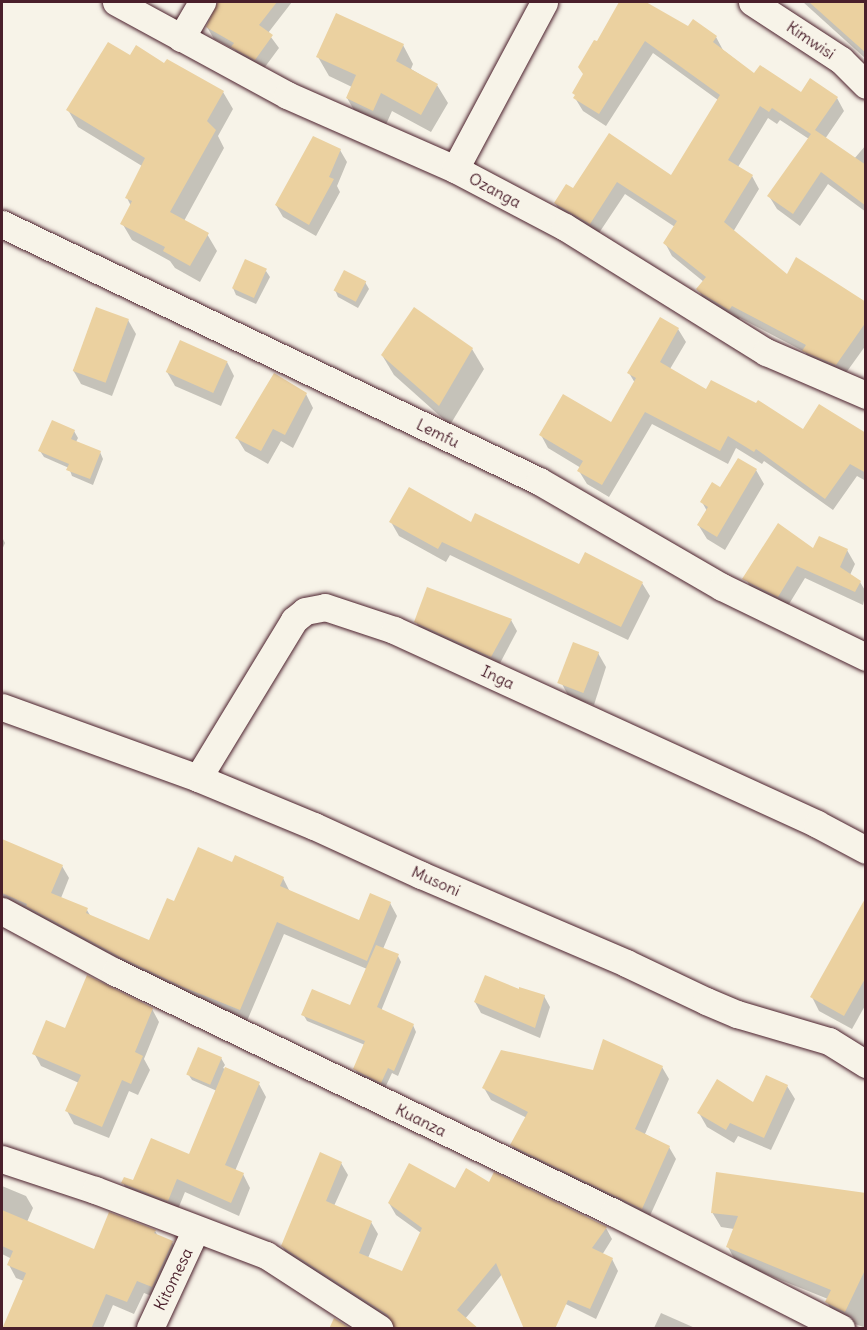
<!DOCTYPE html>
<style>
body{margin:0}
#map{position:relative;width:867px;height:1330px;overflow:hidden;background:#f7f3e8;font-family:Delius,sans-serif}
div>[style]{position:absolute}
.shadow>*{inset:0;background:#0003}
.building>*{inset:0;background:#ebd1a0;transform-origin:0 0}
.roads{filter:drop-shadow(0 0 2px #4a1f2b) drop-shadow(0 0 2px #4a1f2b)}
.minor>*{height:27px;margin:-13.5px;padding:0 13.5px;transform-origin:13.5px;border-radius:13.5px;background:#f7f3e8}
span{translate:-50% -50%;white-space:nowrap;text-align:center;line-height:1.15;-webkit-text-stroke:4.5px #f7f3e8;paint-order:stroke}
.street-label{font-size:16px;color:#4a1f2b}
.frame{position:absolute;inset:0;border:3px solid #4a1f2b;pointer-events:none}
</style>
<div id="map">
<div class="shadow">
<div style="clip-path:polygon(218px 2px,292px 2px,268px 33px,279px 48px,262px 71px,240px 58px,235px 50px,214px 39px,207px 27px,217px 10px)"></div>
<div style="clip-path:polygon(621px 2px,642px 2px,689px 28px,716px 37px,723px 50px,755px 75px,801px 94px,837px 98px,844px 111px,825px 139px,854px 159px,866px 145px,866px 212px,828px 184px,800px 226px,777px 209px,769px 196px,809px 139px,780px 120px,777px 124px,768px 118px,738px 167px,752px 176px,759px 189px,733px 232px,787px 277px,866px 304px,866px 345px,843px 377px,812px 363px,805px 352px,740px 318px,736px 322px,705px 302px,698px 289px,704px 282px,672px 256px,665px 243px,675px 227px,625px 194px,597px 236px,563px 216px,555px 203px,573px 190px,610px 135px,672px 177px,718px 100px,653px 53px,606px 126px,583px 111px,575px 98px,597px 43px)"></div>
<div style="clip-path:polygon(803px 2px,866px 2px,866px 59px)"></div>
<div style="clip-path:polygon(403px 45px,413px 64px,411px 69px,437px 85px,448px 103px,431px 132px,392px 111px,384px 129px,358px 117px,347px 98px,352px 87px,329px 76px,318px 57px)"></div>
<div style="clip-path:polygon(130px 58px,165px 65px,223px 92px,233px 109px,218px 136px,224px 148px,184px 221px,207px 234px,217px 251px,200px 282px,175px 268px,170px 261px,132px 240px,122px 223px,131px 206px,127px 198px,142px 166px,78px 127px,68px 110px)"></div>
<div style="clip-path:polygon(340px 150px,347px 162px,337px 186px,340px 192px,316px 236px,283px 217px,276px 205px)"></div>
<div style="clip-path:polygon(266px 271px,270px 277px,256px 304px,236px 295px,233px 288px)"></div>
<div style="clip-path:polygon(365px 282px,369px 289px,358px 308px,338px 297px,335px 290px)"></div>
<div style="clip-path:polygon(414px 309px,472px 349px,484px 369px,450px 425px,394px 375px,382px 355px)"></div>
<div style="clip-path:polygon(128px 320px,136px 334px,112px 396px,81px 384px,73px 370px)"></div>
<div style="clip-path:polygon(678px 329px,686px 342px,670px 369px,707px 392px,804px 432px,866px 448px,866px 481px,857px 476px,833px 510px,764px 461px,762px 464px,736px 448px,728px 464px,652px 424px,609px 497px,587px 484px,579px 471px,581px 468px,548px 448px,541px 435px,611px 424px,635px 383px,629px 373px)"></div>
<div style="clip-path:polygon(227px 362px,234px 376px,221px 406px,175px 386px,167px 372px)"></div>
<div style="clip-path:polygon(306px 394px,313px 408px,293px 448px,281px 441px,268px 464px,245px 451px,237px 438px)"></div>
<div style="clip-path:polygon(74px 431px,78px 438px,76px 442px,100px 452px,103px 459px,93px 485px,72px 476px,69px 468px,44px 457px,40px 451px)"></div>
<div style="clip-path:polygon(756px 470px,764px 484px,725px 550px,707px 539px,699px 526px,707px 511px,702px 502px)"></div>
<div style="clip-path:polygon(391px 522px,472px 524px,580px 566px,642px 583px,650px 596px,628px 640px,450px 555px,446px 562px,399px 536px)"></div>
<div style="clip-path:polygon(2px 537px,5px 543px,2px 550px)"></div>
<div style="clip-path:polygon(820px 538px,847px 550px,855px 564px,850px 575px,860px 582px,866px 592px,863px 605px,805px 578px,786px 609px,755px 594px,747px 581px,814px 550px)"></div>
<div style="clip-path:polygon(511px 620px,517px 631px,498px 667px,422px 633px,416px 622px)"></div>
<div style="clip-path:polygon(598px 653px,606px 667px,594px 705px,569px 697px,562px 684px)"></div>
<div style="clip-path:polygon(2px 840px,62px 866px,69px 878px,61px 898px,87px 910px,91px 917px,150px 942px,175px 902px,233px 864px,283px 878px,290px 892px,359px 922px,390px 903px,397px 916px,383px 949px,398px 956px,401px 962px,381px 1011px,413px 1025px,416px 1032px,398px 1076px,392px 1073px,385px 1088px,359px 1076px,355px 1069px,365px 1045px,307px 1021px,303px 1014px,351px 1007px,367px 969px,284px 934px,247px 1021px,131px 970px,2px 902px)"></div>
<div style="clip-path:polygon(866px 900px,866px 1004px,852px 1029px,819px 1011px,812px 997px)"></div>
<div style="clip-path:polygon(520px 991px,544px 996px,550px 1007px,540px 1038px,481px 1013px,475px 1002px)"></div>
<div style="clip-path:polygon(152px 1009px,159px 1022px,144px 1059px,150px 1070px,138px 1095px,129px 1091px,109px 1138px,74px 1124px,67px 1111px,79px 1083px,41px 1066px,34px 1053px)"></div>
<div style="clip-path:polygon(221px 1058px,225px 1065px,223px 1068px,259px 1084px,266px 1097px,235px 1171px,243px 1174px,250px 1188px,239px 1216px,185px 1192px,176px 1214px,131px 1197px,123px 1183px,134px 1182px,190px 1156px,217px 1091px,192px 1080px,188px 1074px)"></div>
<div style="clip-path:polygon(662px 1067px,669px 1079px,645px 1134px,669px 1147px,676px 1159px,648px 1220px,518px 1157px,512px 1145px,527px 1118px,491px 1100px,484px 1088px,594px 1072px)"></div>
<div style="clip-path:polygon(787px 1086px,795px 1099px,771px 1150px,738px 1136px,734px 1143px,707px 1127px,699px 1113px,754px 1104px)"></div>
<div style="clip-path:polygon(341px 1163px,348px 1175px,334px 1206px,371px 1222px,378px 1234px,368px 1258px,402px 1273px,421px 1233px,396px 1215px,389px 1203px,490px 1184px,606px 1228px,612px 1239px,602px 1255px,612px 1259px,618px 1271px,596px 1319px,503px 1273px,465px 1319px,396px 1326px,289px 1257px,282px 1246px)"></div>
<div style="clip-path:polygon(2px 1186px,26px 1196px,33px 1208px,27px 1222px,94px 1251px,155px 1231px,158px 1236px,172px 1242px,179px 1255px,159px 1299px,144px 1293px,134px 1314px,113px 1305px,103px 1328px,4px 1328px,24px 1281px,16px 1278px,9px 1265px,12px 1259px,2px 1254px)"></div>
<div style="clip-path:polygon(866px 1194px,866px 1328px,855px 1324px,854px 1326px,835px 1317px,827px 1302px,828px 1299px,736px 1262px,728px 1247px,734px 1229px,721px 1227px,712px 1212px)"></div>
<div style="clip-path:polygon(661px 1313px,695px 1328px,654px 1328px)"></div>
</div>
<div class="building">
<div style="clip-path:polygon(218px 2px,277px 2px,259px 25px,273px 35px,255px 60px,231px 47px,234px 43px,206px 27px)"></div>
<div style="clip-path:polygon(619px 2px,646px 2px,688px 26px,693px 19px,717px 36px,713px 42px,754px 73px,760px 65px,801px 92px,810px 78px,838px 97px,815px 130px,866px 165px,866px 206px,821px 172px,793px 214px,767px 196px,811px 134px,772px 108px,769px 112px,760px 106px,728px 160px,753px 175px,724px 222px,787px 274px,796px 257px,866px 302px,866px 322px,836px 365px,802px 351px,806px 345px,732px 306px,729px 310px,699px 292px,696px 289px,706px 277px,663px 243px,677px 221px,617px 182px,590px 224px,554px 203px,566px 184px,573px 188px,609px 133px,671px 175px,720px 95px,645px 41px,599px 114px,573px 98px,575px 95px,572px 93px,583px 74px,578px 67px,594px 40px,597px 41px)"></div>
<div style="clip-path:polygon(809px 2px,866px 2px,866px 53px)"></div>
<div style="clip-path:polygon(336px 13px,404px 44px,396px 61px,438px 84px,421px 115px,381px 93px,373px 111px,346px 98px,356px 75px,316px 57px)"></div>
<div style="clip-path:polygon(108px 42px,130px 55px,136px 45px,164px 63px,167px 59px,224px 91px,207px 121px,216px 130px,170px 212px,209px 233px,190px 266px,163px 251px,165px 247px,120px 224px,132px 201px,125px 198px,145px 158px,66px 110px)"></div>
<div style="clip-path:polygon(313px 136px,341px 149px,329px 177px,334px 179px,309px 225px,275px 205px)"></div>
<div style="left:245px;top:259px;width:24px;height:32px;rotate:24deg"></div>
<div style="left:344px;top:270px;width:25px;height:23px;rotate:27deg"></div>
<div style="left:96px;top:307px;width:35px;height:68px;rotate:20deg"></div>
<div style="clip-path:polygon(414px 307px,473px 348px,439px 406px,381px 355px)"></div>
<div style="clip-path:polygon(660px 317px,679px 328px,660px 362px,706px 389px,711px 380px,756px 403px,758px 400px,803px 429px,819px 404px,866px 433px,866px 473px,850px 464px,825px 499px,756px 449px,754px 452px,728px 436px,720px 451px,645px 412px,602px 485px,577px 471px,583px 461px,539px 435px,563px 394px,611px 422px,636px 378px,627px 373px)"></div>
<div style="left:180px;top:340px;width:52px;height:35px;rotate:24deg"></div>
<div style="clip-path:polygon(274px 373px,307px 393px,285px 435px,273px 429px,261px 451px,235px 438px)"></div>
<div style="clip-path:polygon(52px 420px,75px 430px,71px 439px,101px 451px,90px 479px,66px 470px,69px 464px,38px 451px)"></div>
<div style="clip-path:polygon(738px 458px,757px 469px,717px 537px,697px 525px,708px 507px,700px 502px,712px 482px,720px 487px)"></div>
<div style="clip-path:polygon(409px 487px,471px 522px,475px 513px,579px 564px,585px 552px,643px 582px,621px 627px,442px 542px,438px 549px,389px 522px)"></div>
<div style="clip-path:polygon(778px 523px,813px 548px,819px 536px,848px 549px,840px 567px,861px 581px,855px 592px,797px 566px,778px 597px,742px 579px)"></div>
<div style="clip-path:polygon(427px 587px,512px 619px,491px 657px,414px 622px)"></div>
<div style="left:573px;top:642px;width:28px;height:44px;rotate:21deg"></div>
<div style="clip-path:polygon(2px 839px,63px 865px,51px 893px,88px 908px,86px 913px,149px 940px,167px 898px,174px 901px,198px 847px,232px 862px,235px 855px,284px 877px,280px 886px,359px 920px,370px 893px,391px 902px,367px 961px,277px 922px,240px 1010px,183px 987px,122px 958px,26px 906px,27px 904px,2px 893px)"></div>
<div style="clip-path:polygon(866px 897px,866px 977px,844px 1016px,810px 997px)"></div>
<div style="clip-path:polygon(376px 945px,399px 954px,377px 1007px,414px 1024px,394px 1071px,388px 1068px,381px 1083px,353px 1069px,365px 1041px,301px 1015px,312px 989px,350px 1005px)"></div>
<div style="clip-path:polygon(87px 975px,153px 1008px,135px 1052px,143px 1056px,131px 1084px,122px 1080px,102px 1127px,65px 1111px,81px 1075px,32px 1054px,46px 1020px,65px 1028px)"></div>
<div style="clip-path:polygon(485px 975px,519px 989px,519px 987px,545px 995px,535px 1028px,474px 1002px)"></div>
<div style="clip-path:polygon(603px 1039px,663px 1066px,635px 1129px,670px 1146px,642px 1209px,510px 1145px,528px 1112px,482px 1088px,501px 1050px,593px 1070px)"></div>
<div style="left:198px;top:1047px;width:26px;height:30px;rotate:23deg"></div>
<div style="clip-path:polygon(225px 1067px,260px 1082px,225px 1165px,244px 1173px,231px 1203px,177px 1179px,168px 1201px,121px 1183px,124px 1177px,133px 1180px,151px 1138px,189px 1154px)"></div>
<div style="clip-path:polygon(766px 1075px,788px 1085px,764px 1138px,730px 1123px,726px 1130px,697px 1113px,717px 1079px,753px 1102px)"></div>
<div style="clip-path:polygon(320px 1152px,342px 1162px,326px 1201px,372px 1221px,359px 1253px,402px 1271px,422px 1228px,388px 1203px,409px 1163px,455px 1188px,466px 1168px,489px 1182px,494px 1172px,607px 1227px,592px 1248px,613px 1258px,590px 1309px,568px 1300px,555px 1329px,524px 1329px,496px 1263px,457px 1310px,479px 1329px,395px 1329px,388px 1315px,281px 1246px)"></div>
<div style="clip-path:polygon(716px 1172px,866px 1193px,866px 1268px,845px 1312px,825px 1302px,831px 1290px,726px 1247px,738px 1216px,711px 1213px)"></div>
<div style="clip-path:polygon(2px 1210px,94px 1249px,109px 1212px,156px 1230px,154px 1233px,173px 1241px,152px 1287px,137px 1281px,127px 1302px,106px 1294px,91px 1329px,2px 1329px,26px 1273px,7px 1265px,13px 1251px,2px 1246px)"></div>
<div style="clip-path:polygon(334px 1318px,351px 1329px,329px 1329px)"></div>
</div>
<div class="roads">
<div class="minor">
<div style="left:116px;top:2px;width:195px;rotate:28.5deg"></div>
<div style="left:287px;top:95px;width:184px;rotate:23.8deg"></div>
<div style="left:455px;top:169px;width:124px;rotate:27.8deg"></div>
<div style="left:565px;top:227px;width:237px;rotate:31.9deg"></div>
<div style="left:766px;top:352px;width:109px;rotate:23.3deg"></div>
<div style="left:752px;top:2px;width:106px;rotate:33.1deg"></div>
<div style="left:841px;top:60px;width:35px;rotate:45deg"></div>
<div style="left:181px;top:38px;width:42px;rotate:-59.7deg"></div>
<div style="left:455px;top:169px;width:189px;rotate:-61.9deg"></div>
<div style="left:2px;top:224px;width:595px;rotate:25.58deg"></div>
<div style="left:539px;top:481px;width:211px;rotate:30.1deg"></div>
<div style="left:722px;top:587px;width:160px;rotate:25.9deg"></div>
<div style="left:2px;top:707px;width:208px;rotate:19.9deg"></div>
<div style="left:198px;top:778px;width:126px;rotate:22.5deg"></div>
<div style="left:314px;top:826px;width:118px;rotate:24.6deg"></div>
<div style="left:421px;top:875px;width:223px;rotate:23.2deg"></div>
<div style="left:626px;top:963px;width:89px;rotate:25.4deg"></div>
<div style="left:706px;top:1001px;width:34px;rotate:23deg"></div>
<div style="left:737px;top:1014px;width:96px;rotate:16.4deg"></div>
<div style="left:829px;top:1041px;width:44px;rotate:31.9deg"></div>
<div style="left:198px;top:778px;width:185px;rotate:-58.7deg"></div>
<div style="left:294px;top:620px;width:14px;rotate:-39deg"></div>
<div style="left:305px;top:611px;width:20px;rotate:-11deg"></div>
<div style="left:325px;top:607px;width:73px;rotate:18.4deg"></div>
<div style="left:394px;top:630px;width:465px;rotate:24.6deg"></div>
<div style="left:817px;top:824px;width:55px;rotate:28deg"></div>
<div style="left:2px;top:911px;width:128px;rotate:28.4deg"></div>
<div style="left:115px;top:972px;width:553px;rotate:25.73deg"></div>
<div style="left:613px;top:1212px;width:256px;rotate:27deg"></div>
<div style="left:2px;top:1159px;width:98px;rotate:18.4deg"></div>
<div style="left:95px;top:1190px;width:183px;rotate:20.8deg"></div>
<div style="left:266px;top:1255px;width:135px;rotate:32.9deg"></div>
<div style="left:150px;top:1328px;width:109px;rotate:-65.1deg"></div>
</div>
</div>
<div class="street-label">
<span style="left:811px;top:40px;rotate:34deg">Kimwisi</span>
<span style="left:495px;top:190px;rotate:28deg">Ozanga</span>
<span style="left:438px;top:433px;rotate:26deg">Lemfu</span>
<span style="left:498px;top:677px;rotate:25deg">Inga</span>
<span style="left:436px;top:881px;rotate:24deg">Musoni</span>
<span style="left:421px;top:1120px;rotate:26deg">Kuanza</span>
<span style="left:173px;top:1279px;rotate:-64deg">Kitomesa</span>
</div>
<div class="frame"></div>
</div>
